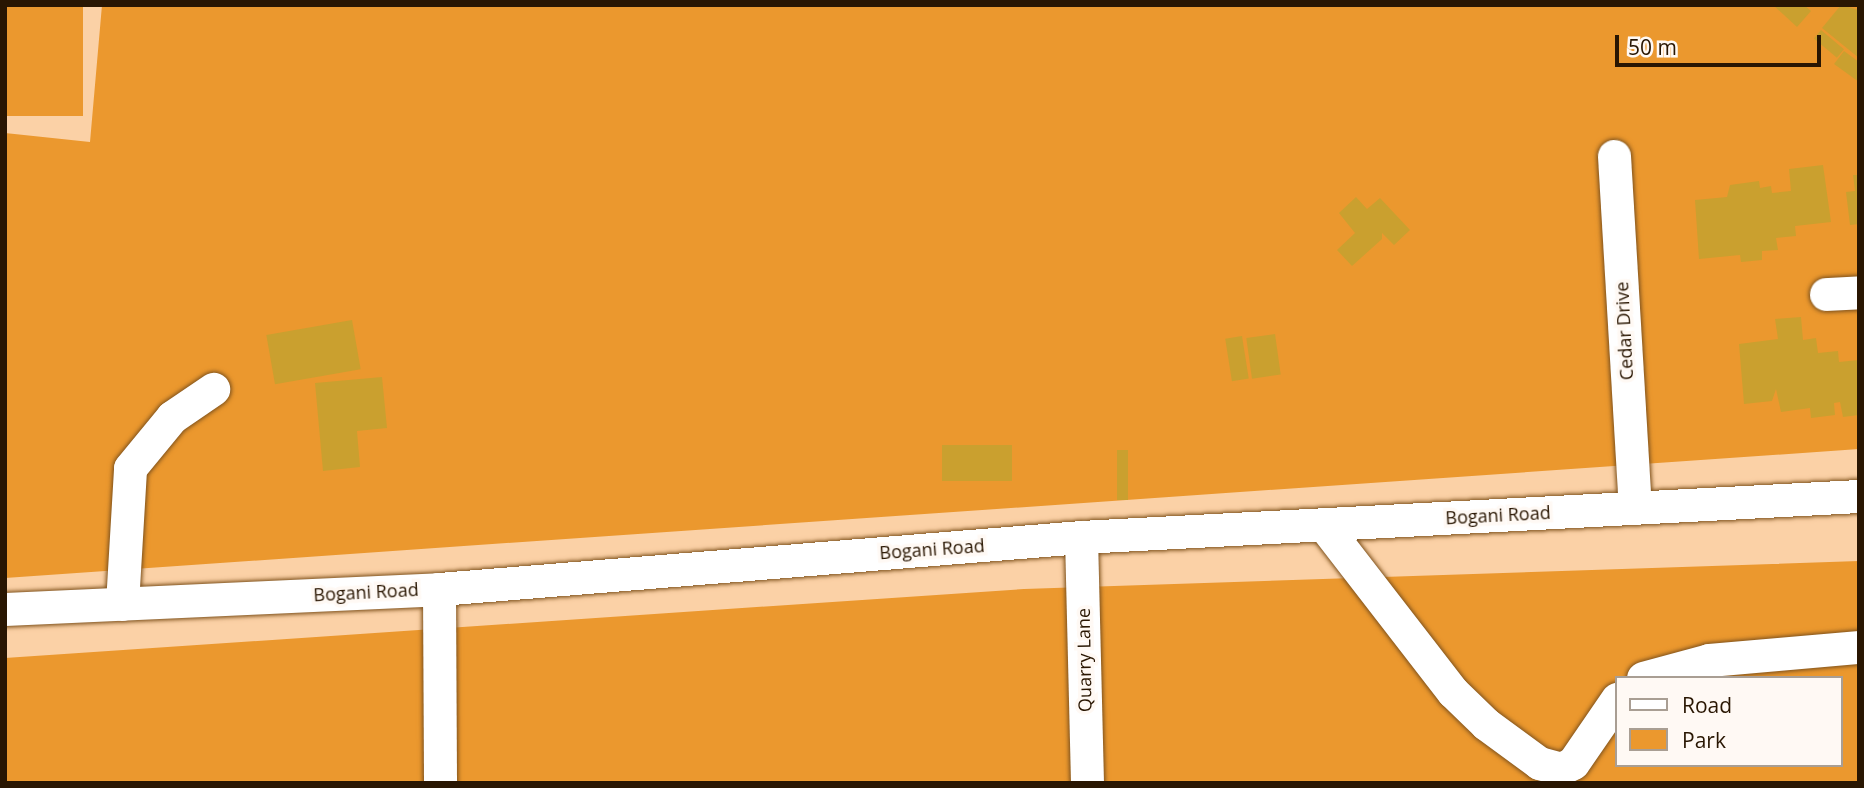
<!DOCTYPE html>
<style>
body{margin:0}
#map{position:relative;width:1864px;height:788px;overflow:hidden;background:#fbd1a6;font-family:"Open Sans",sans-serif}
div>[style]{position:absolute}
.green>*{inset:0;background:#eb982e;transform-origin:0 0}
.building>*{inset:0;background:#caa02f;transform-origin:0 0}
.roads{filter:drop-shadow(0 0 2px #80531d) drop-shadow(0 0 2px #80531d)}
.minor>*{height:33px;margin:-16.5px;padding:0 16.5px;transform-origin:16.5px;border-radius:16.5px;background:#fff}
span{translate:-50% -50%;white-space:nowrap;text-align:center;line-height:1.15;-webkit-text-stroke:7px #fff9f4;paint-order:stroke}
.street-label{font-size:18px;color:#291602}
.frame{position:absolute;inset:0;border:7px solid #291602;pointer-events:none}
.legend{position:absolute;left:1615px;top:676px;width:228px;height:91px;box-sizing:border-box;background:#fff9f4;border:2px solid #a99e93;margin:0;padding:9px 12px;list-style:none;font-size:21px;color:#291602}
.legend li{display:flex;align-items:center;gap:14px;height:35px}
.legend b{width:35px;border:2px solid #a99e93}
.scale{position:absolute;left:1615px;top:35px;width:206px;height:32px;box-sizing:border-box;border:4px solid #291602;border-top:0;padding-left:9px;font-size:21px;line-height:24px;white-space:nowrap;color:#291602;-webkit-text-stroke:5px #fff9f4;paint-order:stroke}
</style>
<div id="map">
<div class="green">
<div style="left:5px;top:5px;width:78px;height:111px"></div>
<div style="clip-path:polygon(102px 5px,1859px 5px,1859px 449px,5px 578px,5px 133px,90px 142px)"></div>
<div style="clip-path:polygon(evenodd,1859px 561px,1859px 783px,5px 783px,5px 658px,1024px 589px,1859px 561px,1617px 678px,1841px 678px,1841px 765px,1617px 765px,1617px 678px)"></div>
</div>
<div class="building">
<div style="clip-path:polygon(1773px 5px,1804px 5px,1811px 11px,1797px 27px)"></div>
<div style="clip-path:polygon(1841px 5px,1859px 10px,1859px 58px,1822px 28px)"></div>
<div style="left:1821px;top:30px;width:30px;height:11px;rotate:40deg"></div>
<div style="clip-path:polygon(1844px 51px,1859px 62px,1859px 82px,1834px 64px)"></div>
<div style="clip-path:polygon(1823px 165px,1831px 222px,1795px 226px,1796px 236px,1776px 238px,1778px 250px,1762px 251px,1762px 260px,1741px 262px,1740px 255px,1699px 259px,1695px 200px,1727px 197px,1730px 185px,1759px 181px,1760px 188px,1771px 186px,1772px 193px,1791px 191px,1789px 169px)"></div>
<div style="clip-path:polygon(1853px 175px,1859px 175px,1859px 224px,1850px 225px,1846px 192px,1855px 191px)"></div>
<div style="clip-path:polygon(1356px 197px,1367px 209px,1380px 198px,1410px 230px,1394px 245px,1382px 233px,1382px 239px,1352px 266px,1337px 250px,1355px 233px,1339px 213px)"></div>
<div style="clip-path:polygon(1801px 317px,1803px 340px,1816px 338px,1818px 353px,1838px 351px,1839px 362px,1859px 360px,1859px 415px,1843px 417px,1840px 402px,1834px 403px,1835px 415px,1811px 418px,1810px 408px,1781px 412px,1776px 389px,1772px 401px,1744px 404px,1739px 344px,1778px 339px,1775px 319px)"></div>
<div style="left:352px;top:320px;width:50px;height:87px;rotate:80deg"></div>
<div style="left:1275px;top:334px;width:41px;height:29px;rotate:82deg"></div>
<div style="left:1242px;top:336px;width:43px;height:17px;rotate:81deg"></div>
<div style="clip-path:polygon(382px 377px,387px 428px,357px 431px,360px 467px,323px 471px,315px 383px)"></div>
<div style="left:1012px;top:445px;width:36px;height:70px;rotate:90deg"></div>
<div style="left:1117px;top:450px;width:11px;height:50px"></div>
</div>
<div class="roads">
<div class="minor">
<div style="left:1614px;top:156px;width:352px;rotate:86.6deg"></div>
<div style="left:1826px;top:294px;width:33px;rotate:-3deg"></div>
<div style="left:1323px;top:524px;width:212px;rotate:52.3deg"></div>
<div style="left:1453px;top:692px;width:46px;rotate:44.1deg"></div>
<div style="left:1486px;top:724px;width:66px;rotate:36.3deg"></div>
<div style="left:1539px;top:763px;width:23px;rotate:15deg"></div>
<div style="left:1561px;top:769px;width:13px;rotate:-27deg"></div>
<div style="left:1573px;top:763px;width:78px;rotate:-55.5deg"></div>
<div style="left:1081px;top:537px;width:246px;rotate:88.6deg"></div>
<div style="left:439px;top:589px;width:194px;rotate:89.7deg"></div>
<div style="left:122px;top:604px;width:136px;rotate:-86.6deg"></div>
<div style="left:130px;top:468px;width:66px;rotate:-50.5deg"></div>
<div style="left:172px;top:417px;width:50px;rotate:-34.3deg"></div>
<div style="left:5px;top:609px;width:434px;rotate:-2.6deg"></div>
<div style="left:439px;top:589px;width:644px;rotate:-4.63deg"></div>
<div style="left:1081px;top:537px;width:779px;rotate:-3.02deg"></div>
<div style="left:1643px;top:678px;width:68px;rotate:-15.3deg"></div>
<div style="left:1709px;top:660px;width:151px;rotate:-5deg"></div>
</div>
</div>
<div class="street-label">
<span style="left:1624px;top:331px;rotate:-93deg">Cedar Drive</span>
<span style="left:1498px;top:515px;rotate:-3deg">Bogani Road</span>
<span style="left:932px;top:549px;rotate:-4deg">Bogani Road</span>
<span style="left:366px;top:592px;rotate:-3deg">Bogani Road</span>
<span style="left:1084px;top:660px;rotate:-91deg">Quarry Lane</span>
</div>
<div class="frame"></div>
<ul class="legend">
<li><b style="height:9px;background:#fff"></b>Road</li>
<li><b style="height:19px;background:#eb982e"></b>Park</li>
</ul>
<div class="scale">50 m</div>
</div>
